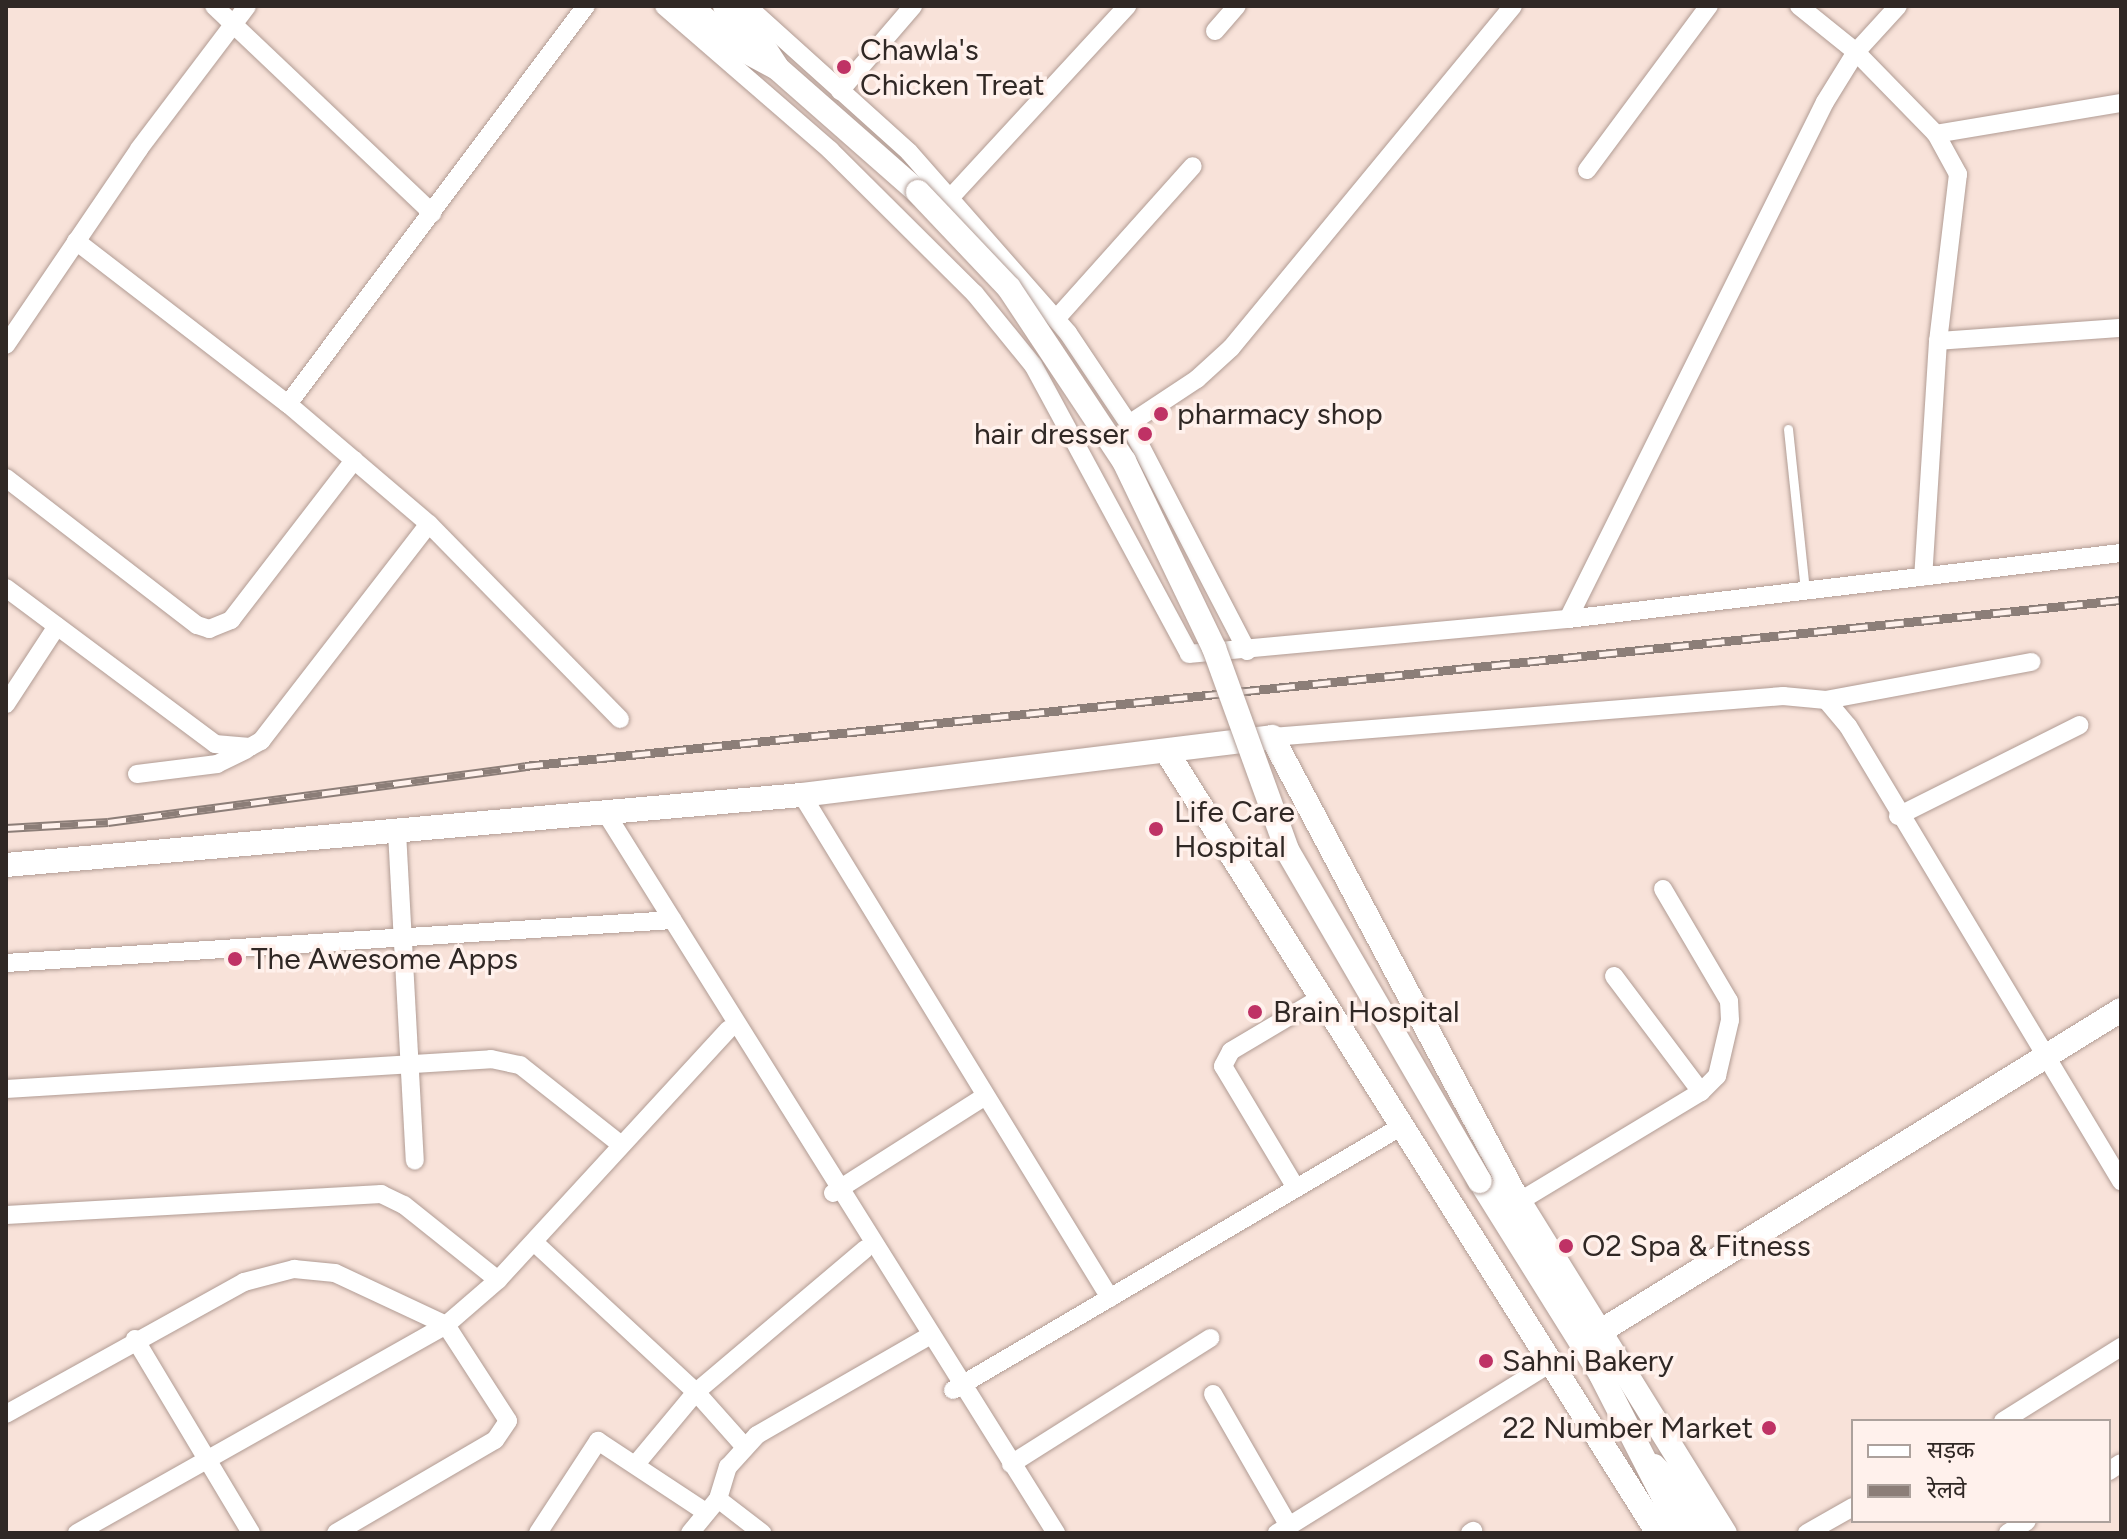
<!DOCTYPE html>
<meta charset="utf-8">
<style>
body{margin:0}
#map{position:relative;width:2127px;height:1539px;overflow:hidden;background:#f8e2d9;font-family:Figtree,"Noto Sans Devanagari",sans-serif}
div>[style]{position:absolute}
.roads{filter:drop-shadow(0 0 2px #b19c94) drop-shadow(0 0 2px #b19c94)}
.lane>*{height:9px;margin:-4.5px;padding:0 4.5px;transform-origin:4.5px;border-radius:4.5px;background:#fff}
.street>*{height:18px;margin:-9px;padding:0 9px;transform-origin:9px;border-radius:9px;background:#fff}
.secondary>*{height:24px;margin:-12px;padding:0 12px;transform-origin:12px;border-radius:12px;background:#fff}
.rail>*{height:9px;margin-top:-4.5px;transform-origin:0;background:repeating-linear-gradient(90deg,#fff1ec 0 18px,#8c7e78 0 36px);box-sizing:border-box;border-block:2px solid #8c7e78}
.bridges{filter:drop-shadow(0 0 2px #b19c94) drop-shadow(0 0 2px #b19c94)}
.secondary-bridge>*{height:24px;margin:-12px;padding:0 12px;transform-origin:12px;border-radius:12px;background:#fff}
.dots>*{width:22px;height:22px;translate:-50% -50%;box-sizing:border-box;border:4px solid #fff1ec;border-radius:50%}
span{translate:-50% -50%;white-space:nowrap;text-align:center;line-height:1.15;-webkit-text-stroke:7px #fff1ec;paint-order:stroke}
.poi-label{font-size:30px;color:#302825}
.left{translate:0 -50%;text-align:left}
.right{translate:-100% -50%;text-align:right}
.frame{position:absolute;inset:0;border:8px solid #302825;pointer-events:none}
.legend{position:absolute;left:1851px;top:1419px;width:260px;height:104px;box-sizing:border-box;background:#fff1ec;border:2px solid #aca19c;margin:0;padding:10px 14px;list-style:none;font-size:24px;color:#302825}
.legend li{display:flex;align-items:center;gap:16px;height:40px}
.legend b{width:40px;border:2px solid #aca19c}
</style>
<div id="map">
<div class="roads">
<div class="lane">
<div style="left:1788px;top:429px;width:163px;rotate:84deg"></div>
</div>
<div class="street">
<div style="left:214px;top:6px;width:301px;rotate:43.5deg"></div>
<div style="left:664px;top:6px;width:220px;rotate:40.9deg"></div>
<div style="left:830px;top:150px;width:204px;rotate:44.8deg"></div>
<div style="left:975px;top:294px;width:92px;rotate:50.8deg"></div>
<div style="left:1033px;top:365px;width:328px;rotate:61.6deg"></div>
<div style="left:1189px;top:654px;width:381px;rotate:-5.3deg"></div>
<div style="left:1568px;top:619px;width:557px;rotate:-6.81deg"></div>
<div style="left:747px;top:6px;width:218px;rotate:42deg"></div>
<div style="left:909px;top:152px;width:241px;rotate:48.7deg"></div>
<div style="left:1068px;top:333px;width:110px;rotate:56.2deg"></div>
<div style="left:1129px;top:424px;width:256px;rotate:62.5deg"></div>
<div style="left:1799px;top:6px;width:73px;rotate:38.9deg"></div>
<div style="left:1856px;top:52px;width:115px;rotate:45.7deg"></div>
<div style="left:1936px;top:134px;width:46px;rotate:61.2deg"></div>
<div style="left:1958px;top:174px;width:168px;rotate:96.8deg"></div>
<div style="left:1938px;top:341px;width:236px;rotate:93.6deg"></div>
<div style="left:1215px;top:31px;width:33px;rotate:-49deg"></div>
<div style="left:840px;top:91px;width:112px;rotate:-49.3deg"></div>
<div style="left:1936px;top:134px;width:188px;rotate:-9.5deg"></div>
<div style="left:1587px;top:170px;width:204px;rotate:-53.4deg"></div>
<div style="left:951px;top:197px;width:260px;rotate:-47.3deg"></div>
<div style="left:76px;top:241px;width:267px;rotate:37.6deg"></div>
<div style="left:288px;top:404px;width:185px;rotate:40.4deg"></div>
<div style="left:429px;top:524px;width:273px;rotate:45.6deg"></div>
<div style="left:1056px;top:319px;width:205px;rotate:-48.2deg"></div>
<div style="left:1938px;top:341px;width:183px;rotate:-4.1deg"></div>
<div style="left:6px;top:345px;width:237px;rotate:-55.8deg"></div>
<div style="left:139px;top:149px;width:179px;rotate:-52.9deg"></div>
<div style="left:288px;top:404px;width:497px;rotate:-53.2deg"></div>
<div style="left:1129px;top:424px;width:82px;rotate:-33.5deg"></div>
<div style="left:1197px;top:379px;width:46px;rotate:-42.4deg"></div>
<div style="left:1231px;top:348px;width:443px;rotate:-50.5deg"></div>
<div style="left:6px;top:478px;width:241px;rotate:37.6deg"></div>
<div style="left:197px;top:625px;width:13px;rotate:18deg"></div>
<div style="left:209px;top:629px;width:24px;rotate:-22deg"></div>
<div style="left:231px;top:620px;width:202px;rotate:-52.4deg"></div>
<div style="left:6px;top:588px;width:261px;rotate:36.7deg"></div>
<div style="left:215px;top:744px;width:35px;rotate:5deg"></div>
<div style="left:250px;top:747px;width:13px;rotate:-29deg"></div>
<div style="left:261px;top:741px;width:274px;rotate:-52.3deg"></div>
<div style="left:1568px;top:619px;width:577px;rotate:-63.57deg"></div>
<div style="left:1825px;top:102px;width:59px;rotate:-58.2deg"></div>
<div style="left:1856px;top:52px;width:62px;rotate:-47.6deg"></div>
<div style="left:1826px;top:700px;width:34px;rotate:50deg"></div>
<div style="left:1848px;top:726px;width:531px;rotate:59.04deg"></div>
<div style="left:6px;top:704px;width:93px;rotate:-56.8deg"></div>
<div style="left:1272px;top:737px;width:513px;rotate:-4.59deg"></div>
<div style="left:1783px;top:696px;width:43px;rotate:5.3deg"></div>
<div style="left:1826px;top:700px;width:209px;rotate:-10.5deg"></div>
<div style="left:137px;top:774px;width:81px;rotate:-7.1deg"></div>
<div style="left:217px;top:764px;width:32px;rotate:-26deg"></div>
<div style="left:802px;top:795px;width:590px;rotate:58.52deg"></div>
<div style="left:607px;top:815px;width:847px;rotate:57.98deg"></div>
<div style="left:1898px;top:816px;width:203px;rotate:-26.6deg"></div>
<div style="left:397px;top:832px;width:329px;rotate:86.9deg"></div>
<div style="left:6px;top:963px;width:668px;rotate:-3.69deg"></div>
<div style="left:1614px;top:976px;width:145px;rotate:53.1deg"></div>
<div style="left:6px;top:1089px;width:486px;rotate:-3.5deg"></div>
<div style="left:491px;top:1059px;width:30px;rotate:12deg"></div>
<div style="left:520px;top:1065px;width:127px;rotate:38.3deg"></div>
<div style="left:1296px;top:1188px;width:142px;rotate:-120.9deg"></div>
<div style="left:1223px;top:1066px;width:17px;rotate:-62deg"></div>
<div style="left:1231px;top:1051px;width:106px;rotate:-30.7deg"></div>
<div style="left:833px;top:1193px;width:180px;rotate:-32.5deg"></div>
<div style="left:1520px;top:1201px;width:211px;rotate:-31.1deg"></div>
<div style="left:1701px;top:1092px;width:23px;rotate:-45deg"></div>
<div style="left:1717px;top:1076px;width:57px;rotate:-76.9deg"></div>
<div style="left:1730px;top:1020px;width:19px;rotate:-93deg"></div>
<div style="left:1729px;top:1001px;width:130px;rotate:-120.5deg"></div>
<div style="left:6px;top:1215px;width:376px;rotate:-3.2deg"></div>
<div style="left:381px;top:1194px;width:25px;rotate:26deg"></div>
<div style="left:404px;top:1205px;width:120px;rotate:38.6deg"></div>
<div style="left:498px;top:1280px;width:340px;rotate:-47.4deg"></div>
<div style="left:535px;top:1243px;width:219px;rotate:42.8deg"></div>
<div style="left:696px;top:1392px;width:72px;rotate:48.4deg"></div>
<div style="left:135px;top:1339px;width:226px;rotate:59.1deg"></div>
<div style="left:953px;top:1390px;width:521px;rotate:-30.45deg"></div>
<div style="left:1213px;top:1394px;width:152px;rotate:60.1deg"></div>
<div style="left:1289px;top:1526px;width:14px;rotate:150deg"></div>
<div style="left:6px;top:1414px;width:272px;rotate:-29deg"></div>
<div style="left:244px;top:1282px;width:52px;rotate:-14.6deg"></div>
<div style="left:294px;top:1269px;width:41px;rotate:5.6deg"></div>
<div style="left:335px;top:1273px;width:123px;rotate:25.1deg"></div>
<div style="left:446px;top:1325px;width:114px;rotate:57.1deg"></div>
<div style="left:508px;top:1421px;width:23px;rotate:124deg"></div>
<div style="left:495px;top:1440px;width:184px;rotate:149.7deg"></div>
<div style="left:2003px;top:1421px;width:139px;rotate:-32.1deg"></div>
<div style="left:636px;top:1464px;width:94px;rotate:-50.2deg"></div>
<div style="left:696px;top:1392px;width:221px;rotate:-40.2deg"></div>
<div style="left:1011px;top:1464px;width:236px;rotate:-32.3deg"></div>
<div style="left:2109px;top:1471px;width:14px;rotate:-34deg"></div>
<div style="left:718px;top:1499px;width:34px;rotate:-73deg"></div>
<div style="left:728px;top:1467px;width:43px;rotate:-47.8deg"></div>
<div style="left:757px;top:1435px;width:201px;rotate:-29.9deg"></div>
<div style="left:1289px;top:1526px;width:309px;rotate:-31.9deg"></div>
<div style="left:77px;top:1533px;width:424px;rotate:-29.4deg"></div>
<div style="left:446px;top:1325px;width:69px;rotate:-40.9deg"></div>
<div style="left:538px;top:1533px;width:110px;rotate:-56.9deg"></div>
<div style="left:598px;top:1441px;width:127px;rotate:33.4deg"></div>
<div style="left:690px;top:1533px;width:44px;rotate:-50.5deg"></div>
<div style="left:718px;top:1499px;width:56px;rotate:37.7deg"></div>
<div style="left:1470px;top:1533px;width:4px;rotate:-34deg"></div>
<div style="left:1807px;top:1533px;width:53px;rotate:-29.5deg"></div>
<div style="left:2008px;top:1533px;width:22px;rotate:-32deg"></div>
</div>
<div class="secondary">
<div style="left:690px;top:6px;width:61px;rotate:41deg"></div>
<div style="left:736px;top:46px;width:47px;rotate:28.2deg"></div>
<div style="left:777px;top:68px;width:188px;rotate:41.3deg"></div>
<div style="left:725px;top:6px;width:42px;rotate:43.1deg"></div>
<div style="left:756px;top:35px;width:37px;rotate:57deg"></div>
<div style="left:1168px;top:754px;width:920px;rotate:57.83deg"></div>
<div style="left:6px;top:865px;width:799px;rotate:-5.03deg"></div>
<div style="left:802px;top:795px;width:474px;rotate:-7deg"></div>
<div style="left:1272px;top:737px;width:516px;rotate:62.05deg"></div>
<div style="left:1514px;top:1193px;width:400px;rotate:58.2deg"></div>
<div style="left:1480px;top:1181px;width:229px;rotate:58deg"></div>
<div style="left:1601px;top:1375px;width:178px;rotate:62.9deg"></div>
<div style="left:1601px;top:1331px;width:611px;rotate:-31.69deg"></div>
<div style="left:1654px;top:1466px;width:39px;rotate:46deg"></div>
<div style="left:1681px;top:1494px;width:46px;rotate:57.3deg"></div>
</div>
</div>
<div class="rail">
<div style="left:6px;top:828px;width:102px;rotate:-3.4deg"></div>
<div style="left:108px;top:822px;width:421px;rotate:-7.6deg"></div>
<div style="left:525px;top:766px;width:1605px;rotate:-5.94deg"></div>
</div>
<div class="bridges">
<div class="secondary-bridge">
<div style="left:918px;top:192px;width:132px;rotate:46.5deg"></div>
<div style="left:1009px;top:288px;width:208px;rotate:56.4deg"></div>
<div style="left:1124px;top:461px;width:208px;rotate:64.3deg"></div>
<div style="left:1214px;top:648px;width:215px;rotate:70.1deg"></div>
<div style="left:1287px;top:850px;width:383px;rotate:59.8deg"></div>
</div>
</div>
<div class="dots">
<div style="left:844px;top:67px;background:#bf3265"></div>
<div style="left:1161px;top:414px;background:#bf3265"></div>
<div style="left:1145px;top:434px;background:#bf3265"></div>
<div style="left:1156px;top:829px;background:#bf3265"></div>
<div style="left:235px;top:959px;background:#bf3265"></div>
<div style="left:1255px;top:1012px;background:#bf3265"></div>
<div style="left:1566px;top:1246px;background:#bf3265"></div>
<div style="left:1486px;top:1361px;background:#bf3265"></div>
<div style="left:1769px;top:1428px;background:#bf3265"></div>
</div>
<div class="poi-label">
<span class="left" style="left:860px;top:67px">Chawla's<br>Chicken Treat</span>
<span class="left" style="left:1177px;top:414px">pharmacy shop</span>
<span class="right" style="left:1129px;top:434px">hair dresser</span>
<span class="left" style="left:1174px;top:829px">Life Care<br>Hospital</span>
<span class="left" style="left:251px;top:959px">The Awesome Apps</span>
<span class="left" style="left:1273px;top:1012px">Brain Hospital</span>
<span class="left" style="left:1582px;top:1246px">O2 Spa &amp; Fitness</span>
<span class="left" style="left:1502px;top:1361px">Sahni Bakery</span>
<span class="right" style="left:1753px;top:1428px">22 Number Market</span>
</div>
<div class="frame"></div>
<ul class="legend">
<li><b style="height:10px;background:#fff"></b>सड़क</li>
<li><b style="height:10px;background:#8c7e78"></b>रेलवे</li>
</ul>
</div>
